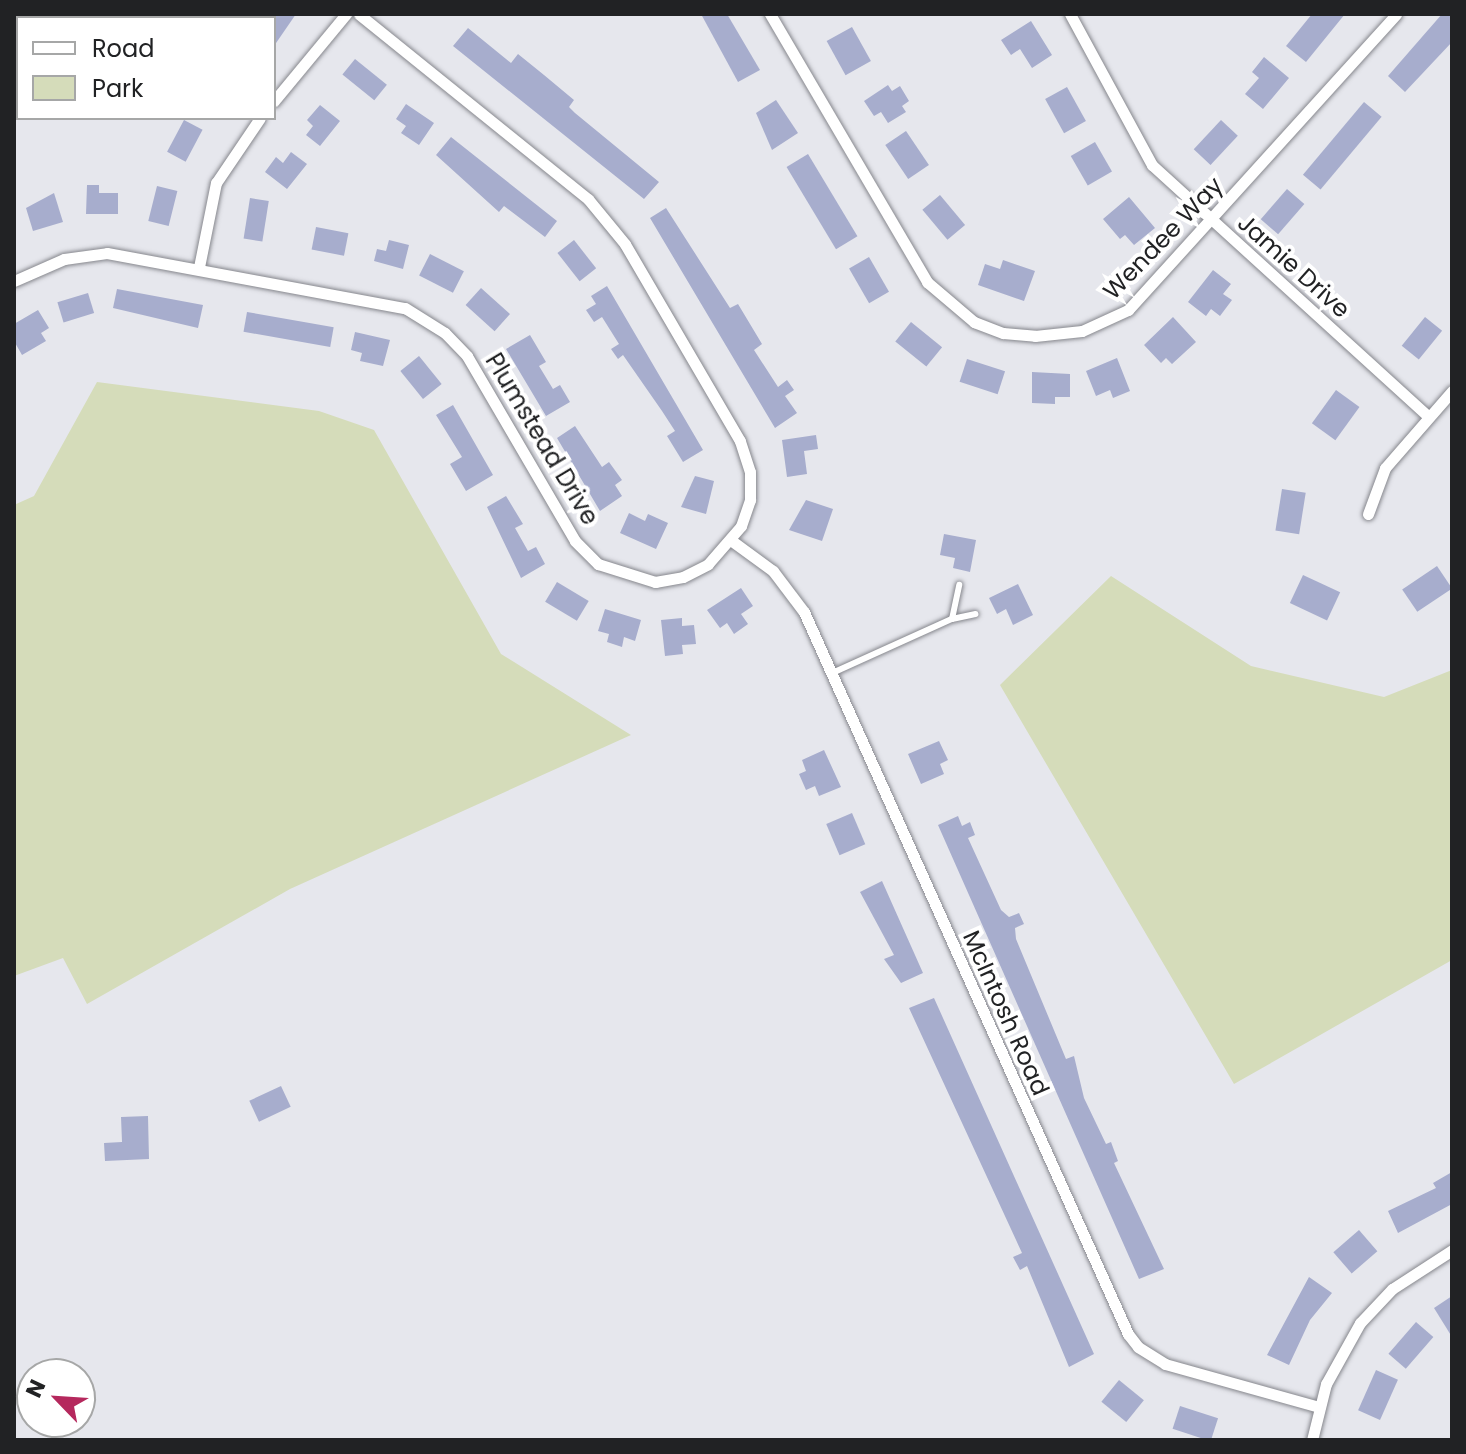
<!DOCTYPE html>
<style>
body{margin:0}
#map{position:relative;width:1466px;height:1454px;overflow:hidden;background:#e6e7ed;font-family:Poppins,sans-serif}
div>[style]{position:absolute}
.green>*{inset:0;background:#d5dcba}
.building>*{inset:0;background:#a7adcd;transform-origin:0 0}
.roads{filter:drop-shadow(0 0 2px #86878d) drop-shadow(0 0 2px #86878d)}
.lane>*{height:6px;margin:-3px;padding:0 3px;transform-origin:3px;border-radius:3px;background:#fff}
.street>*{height:11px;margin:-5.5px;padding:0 5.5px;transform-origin:5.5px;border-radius:5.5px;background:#fff}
span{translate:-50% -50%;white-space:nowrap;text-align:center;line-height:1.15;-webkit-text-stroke:8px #fff;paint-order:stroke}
.street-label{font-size:24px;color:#212224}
.frame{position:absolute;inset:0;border:16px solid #212224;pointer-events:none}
.legend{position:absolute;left:16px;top:16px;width:260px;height:104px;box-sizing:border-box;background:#fff;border:2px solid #a6a7a7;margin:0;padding:10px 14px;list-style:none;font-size:24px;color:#212224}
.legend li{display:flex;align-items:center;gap:16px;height:40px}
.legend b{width:40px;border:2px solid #a6a7a7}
.north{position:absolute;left:16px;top:1358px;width:80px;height:80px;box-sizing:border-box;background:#fff;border:2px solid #a6a7a7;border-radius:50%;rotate:295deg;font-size:22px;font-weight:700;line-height:32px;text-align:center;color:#212224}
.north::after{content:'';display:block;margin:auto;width:28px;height:36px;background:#b5285d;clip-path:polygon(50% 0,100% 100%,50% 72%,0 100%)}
</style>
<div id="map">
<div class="green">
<div style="clip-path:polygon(97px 382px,319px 411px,374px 430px,501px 654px,631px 735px,290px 889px,87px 1004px,63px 958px,14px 976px,14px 505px,34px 496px)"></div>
<div style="clip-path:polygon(1111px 576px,1251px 666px,1384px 697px,1452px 670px,1452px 960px,1234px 1084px,1000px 685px)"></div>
</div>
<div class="building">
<div style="clip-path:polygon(274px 14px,296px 14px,274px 46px)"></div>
<div style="clip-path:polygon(701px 14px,727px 14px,760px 70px,738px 82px)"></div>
<div style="clip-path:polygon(1312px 14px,1345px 14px,1306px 62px,1286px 46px)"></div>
<div style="clip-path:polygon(1442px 14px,1452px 14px,1452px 42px,1405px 92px,1388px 76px)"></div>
<div style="clip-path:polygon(1031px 21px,1052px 55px,1032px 68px,1020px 49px,1011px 55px,1001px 40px)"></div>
<div style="left:852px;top:27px;width:39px;height:29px;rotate:61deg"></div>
<div style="clip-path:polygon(468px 28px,511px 63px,518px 54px,544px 75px,574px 100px,569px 107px,575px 113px,659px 182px,644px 199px,453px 46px)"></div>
<div style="clip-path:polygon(1264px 57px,1289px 78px,1263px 109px,1245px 94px,1259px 78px,1252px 72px)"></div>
<div style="left:355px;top:59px;width:41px;height:20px;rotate:39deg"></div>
<div style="clip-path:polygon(888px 85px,892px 91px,900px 86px,909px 101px,902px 106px,906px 112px,888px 123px,881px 112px,874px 116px,864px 101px)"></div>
<div style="left:1067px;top:87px;width:39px;height:25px;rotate:61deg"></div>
<div style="clip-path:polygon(776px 100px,798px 133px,772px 150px,756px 113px)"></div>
<div style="left:1364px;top:102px;width:23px;height:95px;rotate:40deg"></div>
<div style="clip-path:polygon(406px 104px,434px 123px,419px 145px,401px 133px,406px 126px,396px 119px)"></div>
<div style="clip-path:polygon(320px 105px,340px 121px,320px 146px,306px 135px,313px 126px,307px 120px)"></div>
<div style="left:184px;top:120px;width:21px;height:36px;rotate:28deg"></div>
<div style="left:1221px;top:120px;width:23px;height:40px;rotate:43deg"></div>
<div style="left:906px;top:131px;width:41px;height:25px;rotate:56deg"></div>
<div style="clip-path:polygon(451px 137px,557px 221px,545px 237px,504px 206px,499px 212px,436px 155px)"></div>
<div style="left:1095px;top:142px;width:34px;height:28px;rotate:60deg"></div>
<div style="clip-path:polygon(291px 152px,307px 164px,287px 189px,265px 172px,276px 157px,283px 163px)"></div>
<div style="left:808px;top:154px;width:96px;height:25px;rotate:59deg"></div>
<div style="clip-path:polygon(87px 185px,99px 185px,99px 193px,118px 193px,118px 214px,86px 214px)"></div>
<div style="left:157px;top:186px;width:21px;height:36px;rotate:14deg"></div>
<div style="left:1287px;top:189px;width:23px;height:40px;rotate:41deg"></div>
<div style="clip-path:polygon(54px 193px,63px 222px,33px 231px,26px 208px)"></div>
<div style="left:940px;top:195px;width:39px;height:23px;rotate:50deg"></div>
<div style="clip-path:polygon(1129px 197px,1155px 228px,1134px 245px,1125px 235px,1120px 239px,1103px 219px)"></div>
<div style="left:250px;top:198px;width:19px;height:41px;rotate:9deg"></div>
<div style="clip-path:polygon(666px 208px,730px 308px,738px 304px,762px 344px,754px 350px,778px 387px,787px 380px,794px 390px,785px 396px,797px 413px,775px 428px,650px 218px)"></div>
<div style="left:316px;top:227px;width:33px;height:23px;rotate:11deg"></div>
<div style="clip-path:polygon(389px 240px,409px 245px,403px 269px,374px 261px,377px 249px,386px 251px)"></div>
<div style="left:574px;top:240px;width:36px;height:21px;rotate:52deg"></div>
<div style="left:430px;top:254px;width:38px;height:24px;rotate:27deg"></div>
<div style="left:869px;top:257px;width:40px;height:23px;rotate:60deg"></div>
<div style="clip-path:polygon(1003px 260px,1035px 271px,1024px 301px,978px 285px,985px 264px,1000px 269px)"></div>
<div style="clip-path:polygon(1213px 270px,1231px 284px,1223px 294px,1232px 300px,1220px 316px,1211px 309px,1206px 316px,1188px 302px)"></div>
<div style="clip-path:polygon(607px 286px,703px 450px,683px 462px,667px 436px,675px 431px,662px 411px,623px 355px,618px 359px,611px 349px,619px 344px,602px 317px,594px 322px,586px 310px,596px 304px,591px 296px)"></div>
<div style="left:481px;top:288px;width:39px;height:23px;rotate:42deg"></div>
<div style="clip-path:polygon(117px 289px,203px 305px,198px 328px,113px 308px)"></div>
<div style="left:88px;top:293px;width:21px;height:32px;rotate:73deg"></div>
<div style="clip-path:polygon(38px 310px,49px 328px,41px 333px,46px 341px,22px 355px,14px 341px,14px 324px)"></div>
<div style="left:247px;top:312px;width:88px;height:20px;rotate:10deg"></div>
<div style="clip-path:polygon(1173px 317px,1196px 342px,1172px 364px,1166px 358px,1161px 363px,1144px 345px)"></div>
<div style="left:1425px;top:317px;width:22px;height:37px;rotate:39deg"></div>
<div style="left:911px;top:322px;width:40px;height:25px;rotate:39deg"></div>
<div style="clip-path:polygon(355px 332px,390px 340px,383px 366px,360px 361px,362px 353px,351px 350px)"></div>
<div style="clip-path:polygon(530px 335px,546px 362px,539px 366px,553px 389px,560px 385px,570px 402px,546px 416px,506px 349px)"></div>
<div style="left:419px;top:356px;width:36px;height:24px;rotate:51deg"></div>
<div style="clip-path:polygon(1117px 358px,1130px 391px,1113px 398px,1110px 390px,1096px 396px,1086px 371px)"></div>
<div style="left:967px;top:359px;width:40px;height:24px;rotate:18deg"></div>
<div style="clip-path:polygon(1032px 372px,1070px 374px,1070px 397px,1055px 397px,1055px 404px,1032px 403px)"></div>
<div style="left:1336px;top:390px;width:29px;height:41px;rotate:36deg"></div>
<div style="clip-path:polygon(453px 405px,493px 475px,466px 491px,450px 464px,462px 457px,436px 415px)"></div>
<div style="clip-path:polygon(575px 426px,602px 467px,609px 462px,622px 480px,615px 485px,622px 496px,600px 511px,557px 438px)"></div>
<div style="clip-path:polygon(816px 435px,818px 449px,804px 451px,807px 474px,787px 477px,782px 440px)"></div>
<div style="clip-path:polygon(695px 476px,714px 481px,706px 514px,681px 507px)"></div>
<div style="left:1282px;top:489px;width:24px;height:42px;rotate:9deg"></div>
<div style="clip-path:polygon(506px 496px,523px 524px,515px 528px,528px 551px,536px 547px,545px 564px,521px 578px,487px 507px)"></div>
<div style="clip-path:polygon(806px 500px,833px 509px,822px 541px,789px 530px)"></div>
<div style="clip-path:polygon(629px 513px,645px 521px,648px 514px,668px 523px,656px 549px,620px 533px)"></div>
<div style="clip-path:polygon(944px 534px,976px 540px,970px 572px,953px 568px,955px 558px,940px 555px)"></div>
<div style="left:1437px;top:566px;width:27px;height:42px;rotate:56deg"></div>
<div style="left:1303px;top:575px;width:41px;height:31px;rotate:25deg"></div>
<div style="left:557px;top:582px;width:37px;height:23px;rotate:31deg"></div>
<div style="clip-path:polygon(1018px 584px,1033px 615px,1013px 625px,1006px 609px,997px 614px,989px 598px)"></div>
<div style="clip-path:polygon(741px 588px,753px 606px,741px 614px,748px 624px,734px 634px,727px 623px,720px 628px,707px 610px)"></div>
<div style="clip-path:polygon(605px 609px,641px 620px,635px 641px,624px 637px,622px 647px,607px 642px,609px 634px,598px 631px)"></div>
<div style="clip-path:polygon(682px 618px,682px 626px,694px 625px,696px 644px,682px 645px,683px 654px,665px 656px,661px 620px)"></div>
<div style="clip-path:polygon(939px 741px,948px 760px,940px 764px,944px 774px,921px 784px,908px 754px)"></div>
<div style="clip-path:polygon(824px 750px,841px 787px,819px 796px,815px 786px,806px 790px,799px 774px,806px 771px,802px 760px)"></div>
<div style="left:852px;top:813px;width:34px;height:28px;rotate:67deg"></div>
<div style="clip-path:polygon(958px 816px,962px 826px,970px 822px,975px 835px,968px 838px,1001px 910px,1009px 917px,1019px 913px,1024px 924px,1015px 928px,1016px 939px,1066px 1059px,1074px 1056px,1084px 1098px,1106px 1144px,1111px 1142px,1118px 1161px,1114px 1163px,1164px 1269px,1139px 1279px,938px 825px)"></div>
<div style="clip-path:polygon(882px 881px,923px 973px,901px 983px,884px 959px,894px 955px,860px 892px)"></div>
<div style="clip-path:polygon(934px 998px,1094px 1354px,1069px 1367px,1027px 1266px,1020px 1270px,1013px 1257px,1022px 1253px,909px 1008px)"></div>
<div style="left:281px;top:1086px;width:23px;height:35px;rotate:65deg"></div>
<div style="clip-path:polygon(148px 1116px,149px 1159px,105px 1161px,104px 1143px,122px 1142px,121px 1117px)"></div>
<div style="clip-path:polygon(1452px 1172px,1452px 1204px,1398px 1233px,1388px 1211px,1436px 1188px,1433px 1183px)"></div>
<div style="left:1359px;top:1230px;width:28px;height:34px;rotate:49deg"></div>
<div style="clip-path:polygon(1309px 1277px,1332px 1293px,1310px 1320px,1289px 1365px,1267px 1355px)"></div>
<div style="clip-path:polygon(1452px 1296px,1452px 1337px,1434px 1308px)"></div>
<div style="left:1416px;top:1322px;width:23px;height:42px;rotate:41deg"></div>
<div style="left:1376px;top:1370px;width:24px;height:44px;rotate:24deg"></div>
<div style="left:1119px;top:1380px;width:32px;height:28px;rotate:39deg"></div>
<div style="left:1180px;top:1406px;width:40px;height:24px;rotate:18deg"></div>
</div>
<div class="roads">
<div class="lane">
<div style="left:952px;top:619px;width:24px;rotate:-12deg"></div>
<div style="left:830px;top:674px;width:134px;rotate:-24.3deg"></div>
<div style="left:952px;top:619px;width:35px;rotate:-78deg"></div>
</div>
<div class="street">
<div style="left:770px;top:14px;width:311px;rotate:59.6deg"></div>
<div style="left:927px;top:282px;width:62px;rotate:40.4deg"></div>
<div style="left:974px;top:322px;width:31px;rotate:21deg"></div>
<div style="left:1003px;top:333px;width:32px;rotate:5deg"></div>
<div style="left:1035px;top:336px;width:47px;rotate:-6.1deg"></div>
<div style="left:1082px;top:331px;width:51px;rotate:-24.5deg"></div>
<div style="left:1128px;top:310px;width:399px;rotate:-47.8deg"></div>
<div style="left:1070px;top:14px;width:172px;rotate:61.5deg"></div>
<div style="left:1152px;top:165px;width:374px;rotate:42.3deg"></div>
<div style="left:83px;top:18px;width:6px;rotate:-39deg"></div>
<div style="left:14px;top:58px;width:4px;rotate:-27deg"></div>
<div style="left:274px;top:101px;width:113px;rotate:-50.4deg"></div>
<div style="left:199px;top:267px;width:86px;rotate:-78.6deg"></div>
<div style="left:216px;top:183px;width:78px;rotate:-55.9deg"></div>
<div style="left:14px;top:281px;width:55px;rotate:-23.7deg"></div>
<div style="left:64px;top:259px;width:43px;rotate:-7.9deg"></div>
<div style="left:107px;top:253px;width:303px;rotate:10.5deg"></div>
<div style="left:405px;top:308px;width:47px;rotate:32deg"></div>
<div style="left:445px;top:333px;width:32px;rotate:46deg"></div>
<div style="left:467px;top:356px;width:214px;rotate:59.7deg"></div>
<div style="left:575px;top:541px;width:33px;rotate:45deg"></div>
<div style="left:598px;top:564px;width:60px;rotate:17.5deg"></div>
<div style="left:655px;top:582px;width:28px;rotate:-10deg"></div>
<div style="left:683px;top:577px;width:28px;rotate:-27deg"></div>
<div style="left:708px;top:564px;width:50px;rotate:-49deg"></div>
<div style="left:741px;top:526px;width:28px;rotate:-71deg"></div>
<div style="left:750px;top:500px;width:28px;rotate:-90deg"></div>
<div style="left:750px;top:472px;width:33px;rotate:-108deg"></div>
<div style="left:740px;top:441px;width:228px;rotate:-120.3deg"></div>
<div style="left:625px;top:244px;width:58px;rotate:-129.4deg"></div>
<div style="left:588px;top:199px;width:294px;rotate:-141.1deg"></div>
<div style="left:1368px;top:514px;width:49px;rotate:-69.7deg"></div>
<div style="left:1385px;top:468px;width:102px;rotate:-49deg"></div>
<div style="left:732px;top:541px;width:51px;rotate:36.2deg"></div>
<div style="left:773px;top:571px;width:51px;rotate:52.9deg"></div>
<div style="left:804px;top:612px;width:791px;rotate:65.83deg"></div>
<div style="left:1128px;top:1334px;width:16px;rotate:52deg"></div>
<div style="left:1138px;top:1347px;width:32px;rotate:32deg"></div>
<div style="left:1165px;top:1364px;width:160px;rotate:15.6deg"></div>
<div style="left:1312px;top:1440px;width:58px;rotate:-76deg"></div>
<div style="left:1326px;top:1384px;width:70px;rotate:-60.9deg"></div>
<div style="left:1360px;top:1323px;width:47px;rotate:-46.7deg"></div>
<div style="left:1392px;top:1289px;width:72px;rotate:-33deg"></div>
</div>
</div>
<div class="street-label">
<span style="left:1163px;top:238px;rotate:-46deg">Wendee Way</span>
<span style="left:1294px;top:266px;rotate:42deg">Jamie Drive</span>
<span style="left:542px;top:439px;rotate:59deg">Plumstead Drive</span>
<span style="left:1006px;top:1013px;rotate:66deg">McIntosh Road</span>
</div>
<div class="frame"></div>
<ul class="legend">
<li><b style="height:10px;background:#fff"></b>Road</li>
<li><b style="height:22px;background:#d5dcba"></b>Park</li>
</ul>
<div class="north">N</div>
</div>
